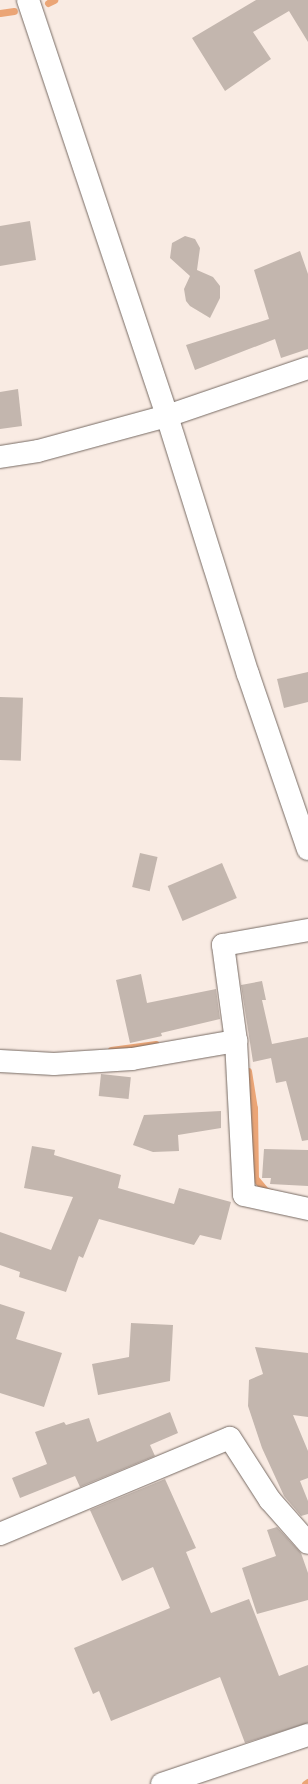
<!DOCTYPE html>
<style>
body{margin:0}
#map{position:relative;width:308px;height:1784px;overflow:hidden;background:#f9ebe3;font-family:Quicksand,sans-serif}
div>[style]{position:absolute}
.stream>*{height:7px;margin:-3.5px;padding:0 3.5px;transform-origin:3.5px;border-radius:3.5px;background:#eba576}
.building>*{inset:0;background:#c3b6ae;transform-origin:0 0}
.roads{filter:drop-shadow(0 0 1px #776b64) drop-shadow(0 0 1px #776b64)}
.minor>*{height:22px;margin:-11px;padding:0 11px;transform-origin:11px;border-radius:11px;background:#fff}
.tertiary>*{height:22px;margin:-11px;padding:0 11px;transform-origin:11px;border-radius:11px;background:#fff}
span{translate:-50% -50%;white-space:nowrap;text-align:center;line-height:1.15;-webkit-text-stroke:3px #fefbf9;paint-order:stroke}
</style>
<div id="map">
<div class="stream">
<div style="left:48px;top:3px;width:7px;rotate:-27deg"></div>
<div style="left:0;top:13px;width:14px;rotate:-8deg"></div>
<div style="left:111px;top:1050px;width:45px;rotate:-7.6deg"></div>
<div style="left:248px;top:1071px;width:37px;rotate:81deg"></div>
<div style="left:254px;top:1108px;width:70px;rotate:89.2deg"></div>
<div style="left:255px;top:1178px;width:17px;rotate:50deg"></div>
<div style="left:266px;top:1191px;width:4px;rotate:14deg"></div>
<div style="left:305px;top:1784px;width:4px;rotate:-34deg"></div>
</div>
<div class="building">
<div style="clip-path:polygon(256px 0,308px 0,308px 42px,289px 11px,253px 32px,271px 59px,225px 91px,192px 38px)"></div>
<div style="clip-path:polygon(30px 221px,36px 260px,0 266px,0 226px)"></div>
<div style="clip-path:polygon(185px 236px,195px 239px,200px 248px,197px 270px,213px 277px,220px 286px,220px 298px,210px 318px,190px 306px,186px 301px,184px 289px,190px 276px,170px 258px,172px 243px)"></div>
<div style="clip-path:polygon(300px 251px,308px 274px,308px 349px,281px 358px,275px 339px,195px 370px,186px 345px,269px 319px,254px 270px)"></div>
<div style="clip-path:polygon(18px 389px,22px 426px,0 429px,0 392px)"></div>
<div style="clip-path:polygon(308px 672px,308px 702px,284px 708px,277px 679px)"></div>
<div style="left:0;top:697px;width:23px;height:63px;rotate:2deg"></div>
<div style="left:140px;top:853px;width:18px;height:35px;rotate:13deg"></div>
<div style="left:222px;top:863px;width:38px;height:59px;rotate:67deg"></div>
<div style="clip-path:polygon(141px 974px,147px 1003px,216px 989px,220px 1019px,161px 1033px,162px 1036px,130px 1043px,116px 980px)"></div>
<div style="clip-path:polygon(262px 981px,266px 1000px,262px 1000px,272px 1044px,308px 1037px,308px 1140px,302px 1141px,286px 1081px,276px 1083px,271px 1058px,253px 1062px,241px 985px)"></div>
<div style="left:101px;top:1074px;width:30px;height:22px;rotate:6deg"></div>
<div style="clip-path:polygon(221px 1111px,221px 1128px,178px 1135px,179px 1151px,153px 1152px,133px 1145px,144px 1115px)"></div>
<div style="clip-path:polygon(32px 1146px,55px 1150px,54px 1155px,121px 1175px,118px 1188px,174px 1204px,179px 1188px,231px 1202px,221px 1240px,200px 1235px,194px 1245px,99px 1219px,83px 1258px,79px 1256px,66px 1292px,19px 1277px,20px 1272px,0 1265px,0 1232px,51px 1250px,73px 1197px,24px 1188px)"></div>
<div style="clip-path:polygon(264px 1149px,308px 1150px,308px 1186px,270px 1184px,271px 1178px,262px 1178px)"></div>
<div style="clip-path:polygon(0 1304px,25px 1312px,16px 1339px,62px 1353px,44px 1407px,0 1393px)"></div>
<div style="clip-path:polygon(131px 1323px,173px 1325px,170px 1381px,98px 1395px,92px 1364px,129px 1357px)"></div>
<div style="clip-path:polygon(255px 1347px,308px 1353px,308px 1417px,293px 1415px,308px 1451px,308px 1478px,300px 1481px,308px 1501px,308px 1514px,301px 1516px,284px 1496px,262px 1448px,248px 1406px,249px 1380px,263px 1374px)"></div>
<div style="clip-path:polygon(170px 1412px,178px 1433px,150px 1445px,155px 1456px,80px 1487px,75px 1476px,20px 1498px,12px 1478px,47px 1464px,35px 1432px,64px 1422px,66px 1425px,89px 1418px,97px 1442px)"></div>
<div style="clip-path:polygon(165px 1479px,196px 1548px,186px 1552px,211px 1613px,249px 1599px,279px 1676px,308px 1665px,308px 1723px,245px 1743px,220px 1677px,111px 1721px,99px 1691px,93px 1694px,74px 1648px,170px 1608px,153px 1567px,122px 1581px,90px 1510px)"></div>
<div style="clip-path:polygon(277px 1527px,301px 1553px,308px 1573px,308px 1600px,257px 1614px,242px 1568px,276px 1556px,267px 1530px)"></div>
</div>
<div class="roads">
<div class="minor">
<div style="left:0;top:457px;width:38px;rotate:-9deg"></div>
<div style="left:38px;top:451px;width:134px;rotate:-15.2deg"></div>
<div style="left:167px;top:416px;width:149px;rotate:-18.8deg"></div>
<div style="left:236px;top:1041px;width:97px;rotate:-97.7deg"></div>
<div style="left:223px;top:945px;width:86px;rotate:-10deg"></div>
<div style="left:0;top:1061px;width:54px;rotate:3.2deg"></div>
<div style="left:54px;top:1064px;width:78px;rotate:-3.7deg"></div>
<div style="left:132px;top:1059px;width:106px;rotate:-9.8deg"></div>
<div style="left:236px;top:1041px;width:154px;rotate:87deg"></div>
<div style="left:244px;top:1195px;width:66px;rotate:12.3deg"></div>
<div style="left:0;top:1534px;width:249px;rotate:-22.7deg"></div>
<div style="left:230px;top:1438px;width:74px;rotate:57.2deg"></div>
<div style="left:270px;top:1500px;width:57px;rotate:48.5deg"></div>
<div style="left:162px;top:1784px;width:154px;rotate:-18.6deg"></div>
</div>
<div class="tertiary">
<div style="left:28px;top:0;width:439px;rotate:71.5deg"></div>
<div style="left:167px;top:416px;width:270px;rotate:72.6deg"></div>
<div style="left:248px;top:674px;width:185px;rotate:71.1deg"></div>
</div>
</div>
</div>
